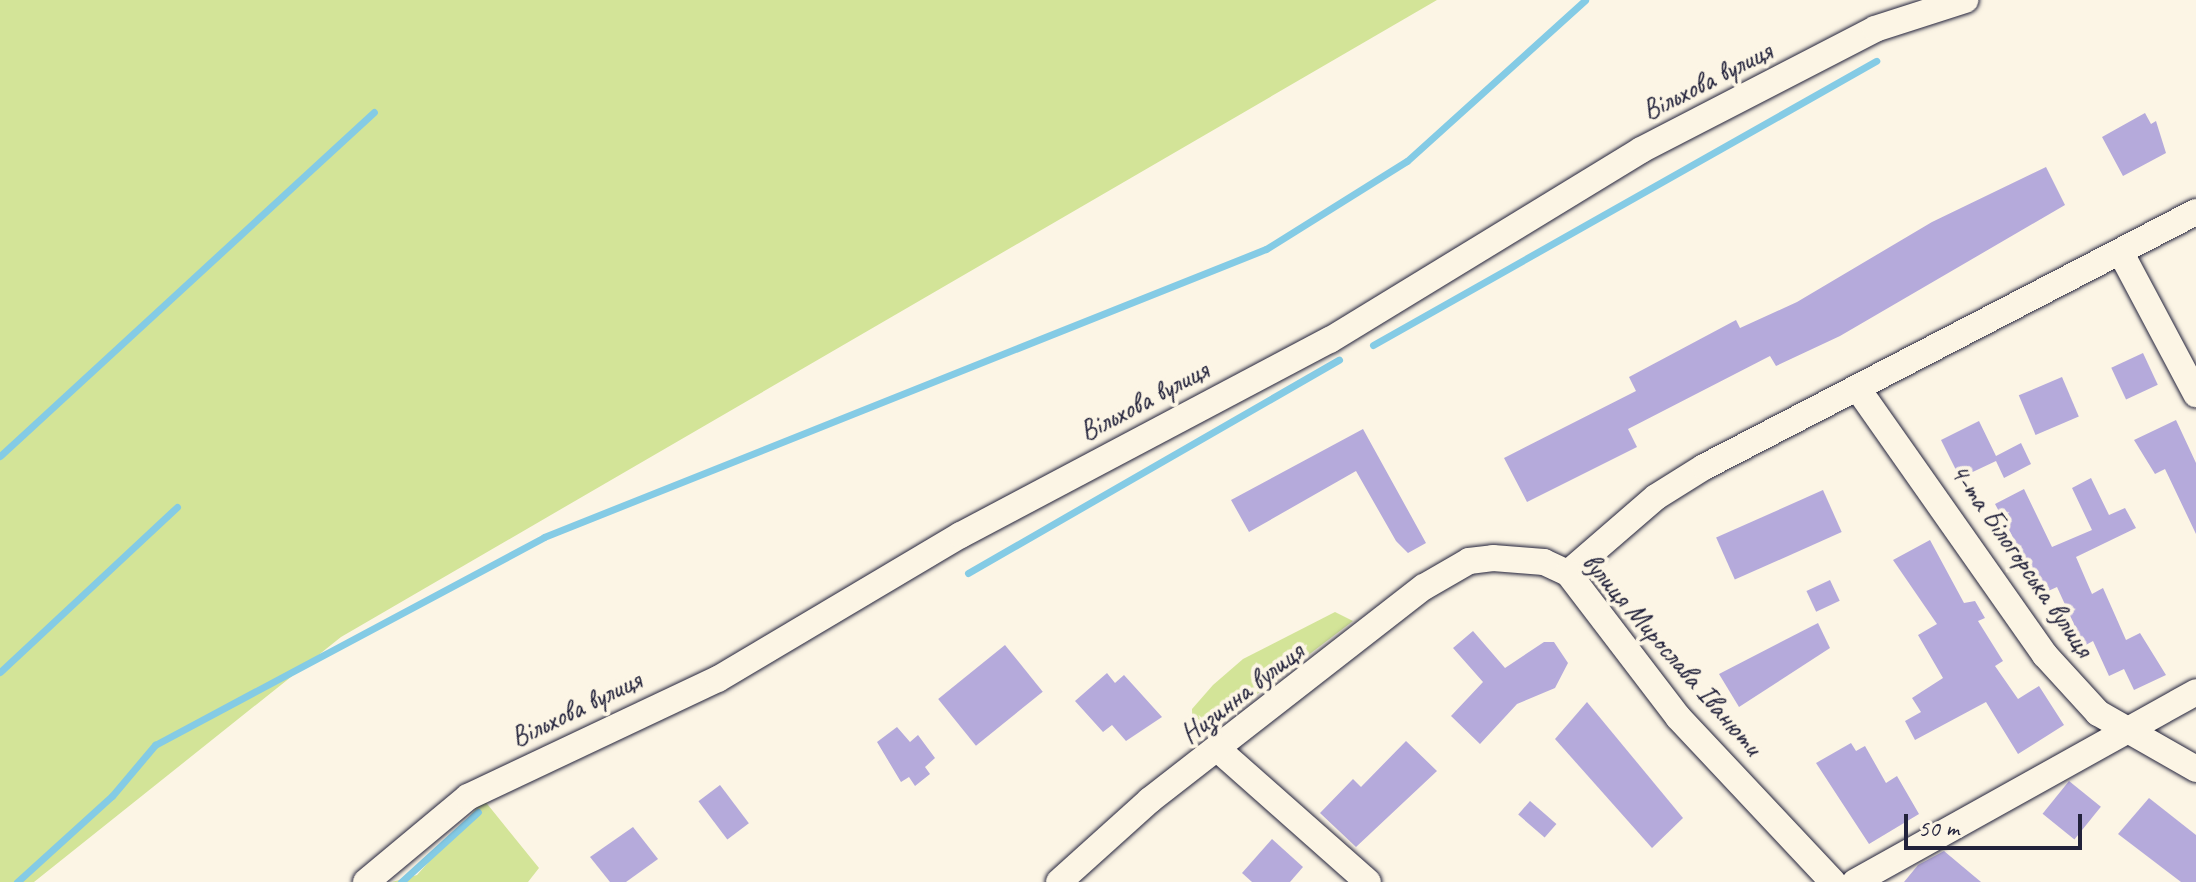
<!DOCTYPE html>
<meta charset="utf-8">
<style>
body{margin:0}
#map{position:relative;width:2196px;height:882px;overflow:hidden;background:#fcf5e5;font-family:Caveat,sans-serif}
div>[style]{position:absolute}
.green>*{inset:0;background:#d3e498}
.stream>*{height:7px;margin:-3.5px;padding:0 3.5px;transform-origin:3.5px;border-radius:3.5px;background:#84cbe5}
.building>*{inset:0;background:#b5aadb;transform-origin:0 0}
.roads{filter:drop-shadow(0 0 2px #22223b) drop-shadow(0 0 2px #22223b)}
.street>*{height:26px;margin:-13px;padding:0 13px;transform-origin:13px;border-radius:13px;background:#fcf5e5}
span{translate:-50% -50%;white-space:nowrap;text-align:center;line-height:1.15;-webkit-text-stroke:8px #fcf5e5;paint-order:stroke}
.street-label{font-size:28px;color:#22223b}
.scale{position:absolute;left:1904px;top:814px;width:178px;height:36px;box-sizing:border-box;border:4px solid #22223b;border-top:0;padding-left:10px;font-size:24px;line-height:28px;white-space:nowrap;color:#22223b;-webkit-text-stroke:6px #fcf5e5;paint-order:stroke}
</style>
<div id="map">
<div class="green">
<div style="clip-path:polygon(0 0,1437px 0,341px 637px,34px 882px,0 882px)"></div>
<div style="clip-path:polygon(1335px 612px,1353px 621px,1193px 743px,1192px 709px,1213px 685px,1243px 659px)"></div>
<div style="clip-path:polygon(484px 800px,539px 868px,528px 882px,392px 882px,417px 875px)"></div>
</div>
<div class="stream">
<div style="left:1373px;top:345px;width:578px;rotate:-29.45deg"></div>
<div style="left:0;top:456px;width:508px;rotate:-42.61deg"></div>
<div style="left:968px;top:573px;width:428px;rotate:-29.9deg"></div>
<div style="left:0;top:672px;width:242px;rotate:-43deg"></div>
<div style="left:17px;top:882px;width:128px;rotate:-42.2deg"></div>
<div style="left:112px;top:796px;width:67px;rotate:-49.9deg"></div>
<div style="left:155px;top:745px;width:441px;rotate:-28.1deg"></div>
<div style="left:544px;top:537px;width:777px;rotate:-21.75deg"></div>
<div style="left:1266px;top:249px;width:166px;rotate:-32deg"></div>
<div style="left:1407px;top:161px;width:240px;rotate:-42.1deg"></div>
<div style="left:401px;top:882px;width:104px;rotate:-42.3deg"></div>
</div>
<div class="building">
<div style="clip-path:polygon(2145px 113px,2151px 124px,2156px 121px,2166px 153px,2123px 176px,2102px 137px)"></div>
<div style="clip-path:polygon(2046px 167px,2065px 205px,1840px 336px,1776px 366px,1770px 356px,1628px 429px,1637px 447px,1527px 502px,1504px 458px,1636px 391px,1629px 377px,1736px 320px,1740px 328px,1797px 302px,1932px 222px)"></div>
<div style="left:2143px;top:353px;width:35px;height:35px;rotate:65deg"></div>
<div style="left:2062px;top:377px;width:43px;height:47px;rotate:67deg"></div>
<div style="clip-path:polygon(2176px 420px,2196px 463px,2196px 534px,2165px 469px,2155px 474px,2134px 440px)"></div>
<div style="clip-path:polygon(1979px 421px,1996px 456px,2021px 443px,2031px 464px,2004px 478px,1996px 461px,1960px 478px,1941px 440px)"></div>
<div style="clip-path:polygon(1363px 429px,1426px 543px,1408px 553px,1396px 541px,1356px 471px,1249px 532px,1231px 500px)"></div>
<div style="clip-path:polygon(2091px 478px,2109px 515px,2125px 508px,2136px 528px,2076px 557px,2092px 594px,2103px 588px,2126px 640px,2140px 633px,2166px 675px,2134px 690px,2124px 669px,2109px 676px,2093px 641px,2084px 646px,2057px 587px,2046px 592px,2035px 578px,1995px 504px,2024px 489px,2052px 547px,2092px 530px,2072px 488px)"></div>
<div style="left:1823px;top:490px;width:46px;height:117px;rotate:66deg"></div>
<div style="clip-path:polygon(1930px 540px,1964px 603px,1975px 601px,1985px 618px,1978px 621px,2003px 661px,1995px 666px,2018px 699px,2039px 686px,2064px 725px,2018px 754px,1986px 702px,1915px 740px,1905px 721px,1921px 712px,1912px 698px,1943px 678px,1918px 635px,1937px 624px,1893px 560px)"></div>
<div style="left:1830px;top:580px;width:23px;height:26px;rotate:65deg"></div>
<div style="clip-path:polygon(1818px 623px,1830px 648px,1739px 707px,1719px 674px)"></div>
<div style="clip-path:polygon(1473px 631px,1505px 668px,1544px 642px,1554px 642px,1568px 663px,1555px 688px,1517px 704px,1480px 744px,1451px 716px,1483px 682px,1453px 648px)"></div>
<div style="left:1005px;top:645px;width:60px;height:86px;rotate:51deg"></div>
<div style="clip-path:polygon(1107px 673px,1115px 683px,1124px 675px,1162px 717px,1126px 741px,1112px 725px,1103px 732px,1075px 701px)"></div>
<div style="clip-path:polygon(1587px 702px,1683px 818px,1652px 848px,1555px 739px)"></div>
<div style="clip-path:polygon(897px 727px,910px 742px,918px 735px,935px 758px,925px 767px,930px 774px,915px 786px,909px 777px,901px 782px,877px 742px)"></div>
<div style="clip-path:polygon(1406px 741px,1437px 771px,1356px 847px,1320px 813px,1353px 779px,1361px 787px)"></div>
<div style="clip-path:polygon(1851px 743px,1856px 751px,1865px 746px,1886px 783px,1897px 776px,1919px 814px,1869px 844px,1816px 763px)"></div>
<div style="left:2069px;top:781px;width:41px;height:42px;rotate:39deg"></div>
<div style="left:720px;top:785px;width:48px;height:27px;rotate:53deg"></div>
<div style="clip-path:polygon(2149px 798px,2196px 835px,2196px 882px,2181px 882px,2118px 834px)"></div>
<div style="left:1530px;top:801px;width:35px;height:18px;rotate:41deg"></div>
<div style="clip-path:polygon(633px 827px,658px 859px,626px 882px,610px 882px,590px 857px)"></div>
<div style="clip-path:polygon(1272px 839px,1303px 867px,1290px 882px,1252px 882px,1242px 873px)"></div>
<div style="clip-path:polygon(1944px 851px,1981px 882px,1904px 882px,1918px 865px)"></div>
</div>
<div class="roads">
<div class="street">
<div style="left:2121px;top:253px;width:160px;rotate:62deg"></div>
<div style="left:1858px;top:389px;width:325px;rotate:54.9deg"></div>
<div style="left:2045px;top:655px;width:79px;rotate:47.6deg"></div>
<div style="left:2098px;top:713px;width:113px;rotate:29.7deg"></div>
<div style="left:1568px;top:573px;width:116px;rotate:-40.8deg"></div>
<div style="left:1656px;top:497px;width:57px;rotate:-32deg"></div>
<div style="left:1704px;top:467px;width:554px;rotate:-27.4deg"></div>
<div style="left:1221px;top:752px;width:196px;rotate:41.5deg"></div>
<div style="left:366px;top:882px;width:133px;rotate:-39.8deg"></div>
<div style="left:468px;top:797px;width:276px;rotate:-25.3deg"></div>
<div style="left:718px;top:679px;width:282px;rotate:-30.7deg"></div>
<div style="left:961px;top:535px;width:417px;rotate:-27.9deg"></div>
<div style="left:1330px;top:340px;width:364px;rotate:-31.4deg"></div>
<div style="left:1641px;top:150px;width:263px;rotate:-27.3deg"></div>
<div style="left:1875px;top:29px;width:95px;rotate:-17.9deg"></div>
<div style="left:1059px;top:882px;width:122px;rotate:-42deg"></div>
<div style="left:1150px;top:800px;width:347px;rotate:-37.9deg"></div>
<div style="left:1424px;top:587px;width:52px;rotate:-30deg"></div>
<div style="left:1469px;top:561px;width:24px;rotate:-7deg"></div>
<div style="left:1493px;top:558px;width:51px;rotate:4.5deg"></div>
<div style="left:1544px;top:562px;width:26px;rotate:25deg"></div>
<div style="left:1568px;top:573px;width:181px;rotate:52.6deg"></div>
<div style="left:1678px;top:717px;width:226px;rotate:46.8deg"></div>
<div style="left:1855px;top:882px;width:390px;rotate:-29.1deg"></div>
</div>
</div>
<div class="street-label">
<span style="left:1707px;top:81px;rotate:-27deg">Вільхова вулиця</span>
<span style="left:1144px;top:401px;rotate:-28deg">Вільхова вулиця</span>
<span style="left:2022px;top:560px;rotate:55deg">4-та Білогорська вулиця</span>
<span style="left:1672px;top:654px;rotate:49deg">вулиця Мирослава Іванюти</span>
<span style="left:1242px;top:693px;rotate:-38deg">Низинна вулиця</span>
<span style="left:576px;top:709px;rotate:-26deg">Вільхова вулиця</span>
</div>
<div class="scale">50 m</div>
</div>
